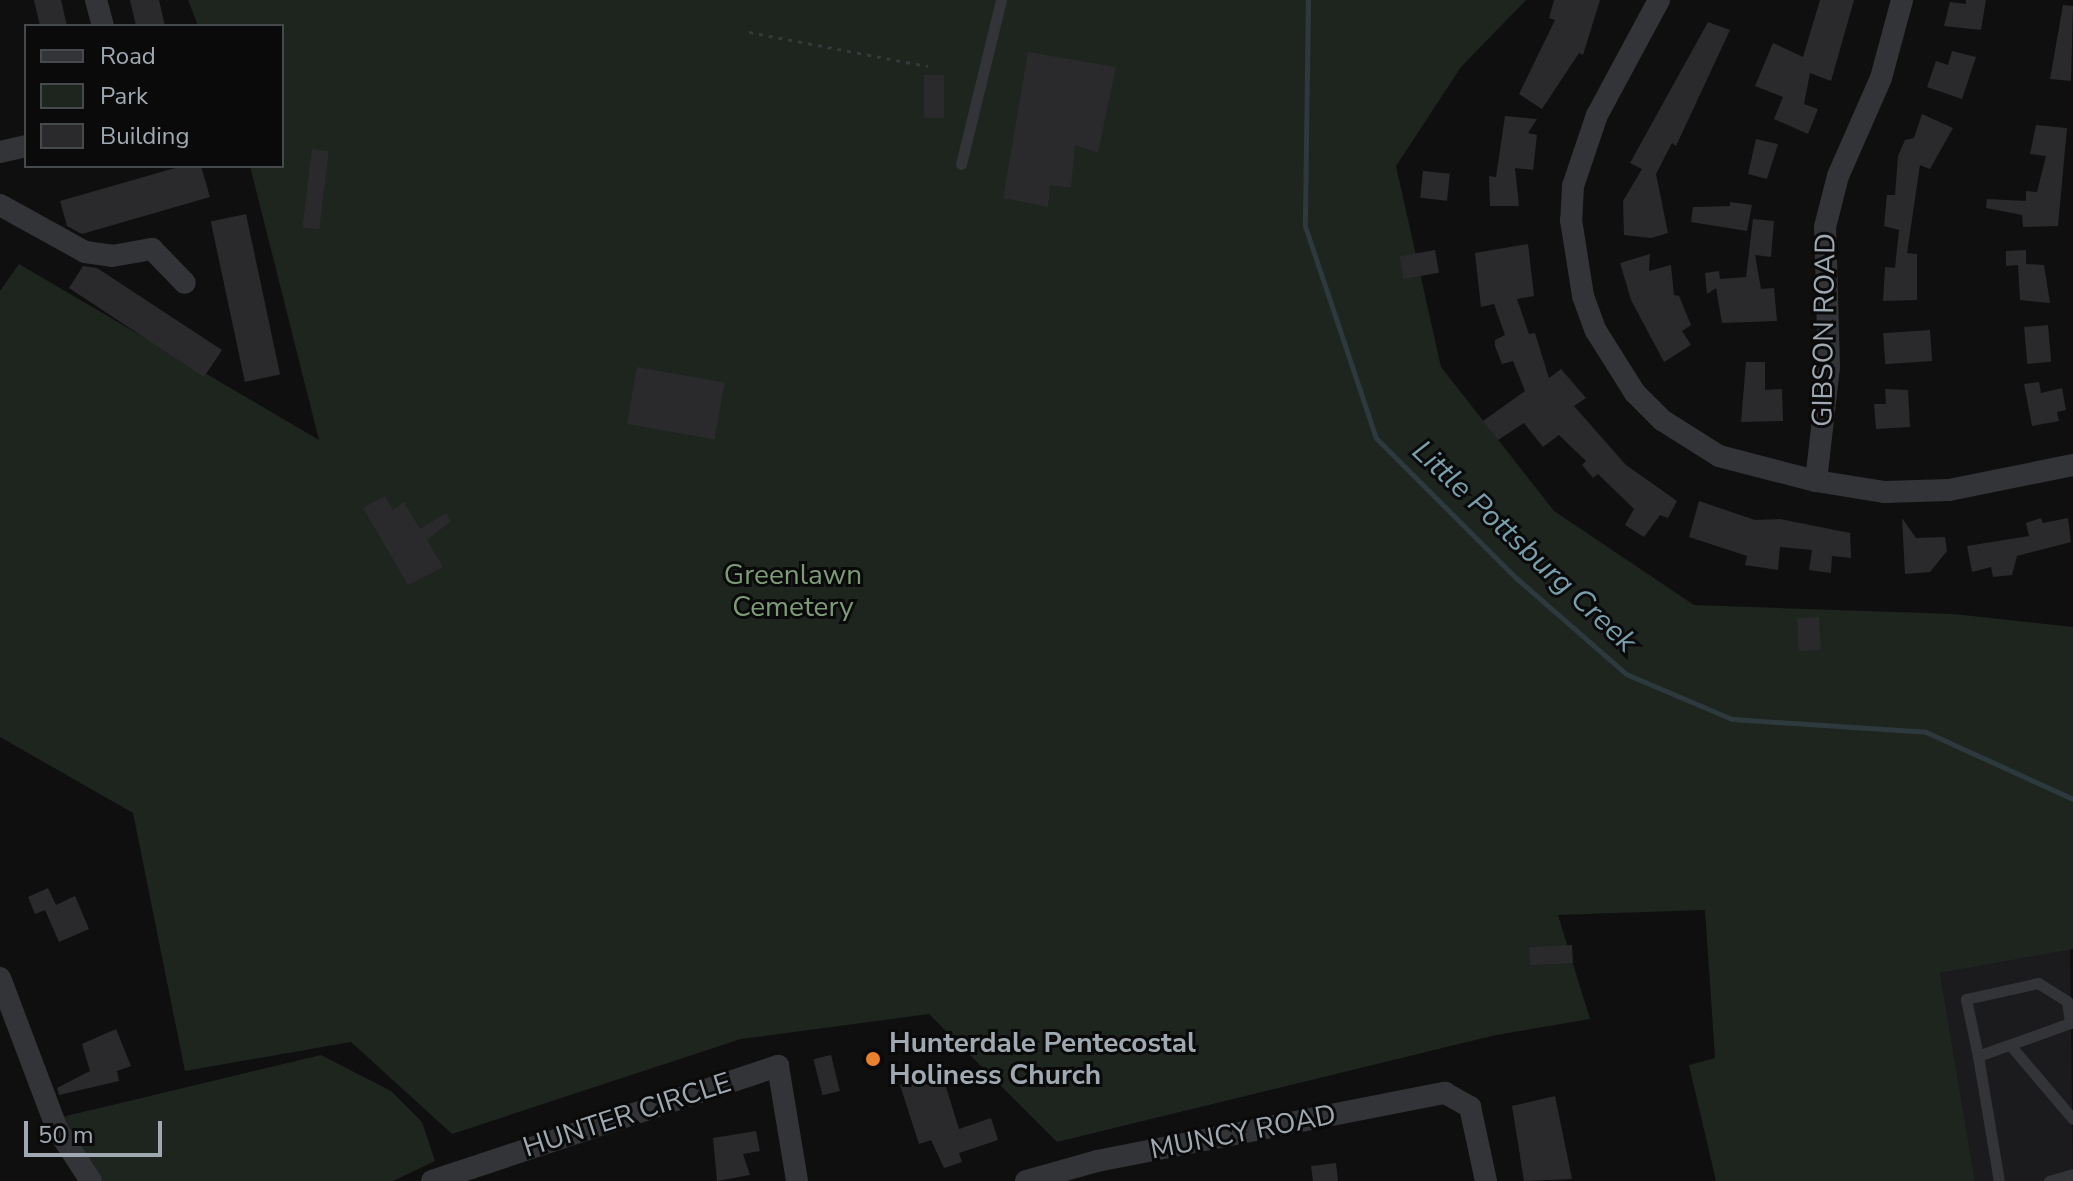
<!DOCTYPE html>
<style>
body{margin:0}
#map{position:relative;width:2073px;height:1181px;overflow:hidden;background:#0f0f10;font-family:"Nunito Sans",sans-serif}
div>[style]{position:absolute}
.built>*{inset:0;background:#1b1b1d}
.green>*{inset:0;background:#1e241e}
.stream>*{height:5px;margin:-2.5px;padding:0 2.5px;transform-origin:2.5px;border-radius:2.5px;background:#2d393d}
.building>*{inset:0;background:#2a2a2c;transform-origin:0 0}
.path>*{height:3px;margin-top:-1.5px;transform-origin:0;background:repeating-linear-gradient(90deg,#36393c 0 4px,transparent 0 10px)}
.lane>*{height:11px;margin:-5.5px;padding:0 5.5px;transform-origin:5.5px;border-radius:5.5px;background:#323437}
.street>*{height:22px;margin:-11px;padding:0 11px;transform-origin:11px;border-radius:11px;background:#323437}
.dots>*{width:22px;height:22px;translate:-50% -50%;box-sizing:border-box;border:4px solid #0a0a0b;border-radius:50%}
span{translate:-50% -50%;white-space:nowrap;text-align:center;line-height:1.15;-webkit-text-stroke:6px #0a0a0b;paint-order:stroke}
.street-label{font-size:28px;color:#a0a9b1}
.park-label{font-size:28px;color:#7e9b78}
.poi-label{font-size:28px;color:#a0a9b1;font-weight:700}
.left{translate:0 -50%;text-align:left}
.water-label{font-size:30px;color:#789fab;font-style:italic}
.legend{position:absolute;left:24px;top:24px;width:260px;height:144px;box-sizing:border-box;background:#0a0a0b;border:2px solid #464a4d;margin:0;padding:10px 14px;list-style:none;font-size:24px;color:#a0a9b1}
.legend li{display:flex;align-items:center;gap:16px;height:40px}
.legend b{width:40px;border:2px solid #464a4d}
.scale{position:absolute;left:24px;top:1121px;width:138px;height:36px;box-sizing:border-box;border:4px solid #a0a9b1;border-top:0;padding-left:10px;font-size:24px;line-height:28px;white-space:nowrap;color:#a0a9b1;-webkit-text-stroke:6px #0a0a0b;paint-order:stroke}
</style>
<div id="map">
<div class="built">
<div style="clip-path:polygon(2070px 947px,2073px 1181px,1975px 1181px,1940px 973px)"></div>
</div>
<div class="green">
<div style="clip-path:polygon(188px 0,1526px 0,1461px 67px,1396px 166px,1441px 367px,1554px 511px,1694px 605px,1954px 614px,2073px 627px,2073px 949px,1940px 973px,1975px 1181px,1716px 1181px,1689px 1065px,1715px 1058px,1705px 910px,1558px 915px,1590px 1019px,1496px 1035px,1057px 1142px,929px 1014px,741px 1039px,452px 1134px,351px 1042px,185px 1071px,133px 813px,0 737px,0 291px,19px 264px,319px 440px,250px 166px,282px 166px,282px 26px,198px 26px)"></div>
<div style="clip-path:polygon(321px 1055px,391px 1091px,422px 1122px,435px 1161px,393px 1181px,102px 1181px,62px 1117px)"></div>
</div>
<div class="stream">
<div style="left:1308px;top:0;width:226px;rotate:90.8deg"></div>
<div style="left:1305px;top:226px;width:224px;rotate:71.5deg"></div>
<div style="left:1376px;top:438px;width:197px;rotate:45deg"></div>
<div style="left:1515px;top:577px;width:147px;rotate:41.1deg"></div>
<div style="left:1626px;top:674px;width:115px;rotate:23deg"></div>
<div style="left:1732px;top:719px;width:194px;rotate:3.8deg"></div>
<div style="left:1926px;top:732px;width:162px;rotate:24.5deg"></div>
</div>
<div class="building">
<div style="clip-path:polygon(34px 0,61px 0,67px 26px,40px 26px)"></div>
<div style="clip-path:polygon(130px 0,159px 0,165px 26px,136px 26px)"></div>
<div style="clip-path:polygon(1554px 0,1600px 0,1583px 55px,1579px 53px,1542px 109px,1519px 94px,1555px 20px,1549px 18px)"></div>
<div style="clip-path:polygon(1820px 0,1854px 0,1831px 81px,1810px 73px,1804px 104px,1818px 109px,1808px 134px,1774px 119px,1783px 97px,1755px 86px,1773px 43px,1803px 57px)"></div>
<div style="clip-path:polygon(1966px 0,1986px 0,1981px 30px,1944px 26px,1950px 2px,1966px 4px)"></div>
<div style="clip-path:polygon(2063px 5px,2073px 6px,2071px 81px,2050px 79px)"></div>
<div style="clip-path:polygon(1708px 22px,1730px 30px,1676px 146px,1672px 143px,1656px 174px,1668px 233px,1651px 238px,1624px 235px,1623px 201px,1642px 169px,1630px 163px)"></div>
<div style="clip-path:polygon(1952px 51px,1976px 57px,1962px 99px,1927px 87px,1936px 61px,1948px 65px)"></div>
<div style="clip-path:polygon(1028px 52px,1116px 67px,1098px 153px,1075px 145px,1071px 188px,1050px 185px,1048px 207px,1003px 198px)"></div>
<div style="left:924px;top:75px;width:20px;height:43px"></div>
<div style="clip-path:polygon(1922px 114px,1953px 128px,1930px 169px,1920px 165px,1907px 253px,1917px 254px,1917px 300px,1883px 301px,1885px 267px,1895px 268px,1899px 230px,1884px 226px,1887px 195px,1895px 195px,1898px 156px,1905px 140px,1914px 138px)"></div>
<div style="clip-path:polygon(1505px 116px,1537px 119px,1528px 133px,1537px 135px,1533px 170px,1515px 168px,1519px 206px,1490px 206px,1489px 176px,1496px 177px)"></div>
<div style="clip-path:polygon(2036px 125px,2067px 128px,2058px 226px,2023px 227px,2022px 215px,1986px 208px,1987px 199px,2026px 201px,2026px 191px,2037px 192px,2046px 156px,2030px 154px)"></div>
<div style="clip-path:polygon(1756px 139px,1778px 144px,1767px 179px,1748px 174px)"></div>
<div style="left:312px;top:149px;width:17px;height:79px;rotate:7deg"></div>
<div style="clip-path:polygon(182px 166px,201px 166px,210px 197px,82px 234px,67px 226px,60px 201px)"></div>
<div style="left:1423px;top:171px;width:27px;height:27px;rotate:6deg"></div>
<div style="clip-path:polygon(1730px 202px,1752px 205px,1747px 231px,1691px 222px,1693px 207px,1730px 206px)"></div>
<div style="left:246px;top:214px;width:164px;height:36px;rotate:78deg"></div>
<div style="clip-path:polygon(1753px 219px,1774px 221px,1771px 257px,1755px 255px,1761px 289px,1774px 288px,1777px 321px,1722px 323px,1716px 288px,1707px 294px,1705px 273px,1719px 271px,1720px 279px,1746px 277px)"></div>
<div style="clip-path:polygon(1528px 244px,1534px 296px,1517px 299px,1529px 334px,1535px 333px,1549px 378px,1561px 369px,1586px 398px,1574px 406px,1626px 465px,1677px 501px,1668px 518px,1660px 515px,1644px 537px,1625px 525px,1634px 509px,1598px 474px,1593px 478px,1582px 465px,1586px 461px,1559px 435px,1543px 447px,1524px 423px,1498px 440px,1483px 421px,1525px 391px,1513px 361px,1502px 364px,1495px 346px,1495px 340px,1505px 335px,1494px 304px,1481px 307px,1475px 253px)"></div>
<div style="left:1435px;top:250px;width:23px;height:36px;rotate:80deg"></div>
<div style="clip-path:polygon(2026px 250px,2026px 264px,2044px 265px,2050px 303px,2020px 300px,2018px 265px,2006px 266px,2006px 251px)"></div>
<div style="clip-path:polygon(1650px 254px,1649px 271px,1671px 265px,1674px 295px,1679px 296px,1691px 325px,1682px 331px,1691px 345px,1664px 362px,1631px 300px,1620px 263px)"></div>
<div style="clip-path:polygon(83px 266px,97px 268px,222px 350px,204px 377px,69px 288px)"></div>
<div style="left:2048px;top:325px;width:37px;height:24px;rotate:85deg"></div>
<div style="left:1930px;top:330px;width:31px;height:47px;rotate:86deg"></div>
<div style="clip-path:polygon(1746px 362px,1765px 362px,1765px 390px,1782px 389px,1783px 421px,1741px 422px)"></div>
<div style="left:637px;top:367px;width:89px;height:58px;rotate:10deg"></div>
<div style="clip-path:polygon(2039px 382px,2041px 393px,2062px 388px,2066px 410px,2057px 412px,2059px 421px,2032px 426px,2024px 384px)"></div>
<div style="clip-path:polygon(1885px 389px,1908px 390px,1910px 427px,1876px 429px,1874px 404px,1886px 404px)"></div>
<div style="clip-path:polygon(385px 496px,393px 510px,404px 502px,420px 529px,446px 513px,451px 521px,427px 540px,443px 567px,408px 585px,363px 508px)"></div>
<div style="clip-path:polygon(1699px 501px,1755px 520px,1780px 519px,1850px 533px,1851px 558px,1832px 556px,1831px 573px,1809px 570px,1812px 550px,1780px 547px,1778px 570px,1745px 565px,1747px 556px,1689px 537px)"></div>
<div style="clip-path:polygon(1902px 518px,1916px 538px,1945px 537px,1947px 551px,1930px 572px,1905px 574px)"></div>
<div style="clip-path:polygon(2041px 518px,2043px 523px,2068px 518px,2071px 542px,2017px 556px,2012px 575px,1993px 577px,1991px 567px,1972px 572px,1967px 546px,2029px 536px,2026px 523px)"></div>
<div style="left:1819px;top:617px;width:33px;height:22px;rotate:87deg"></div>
<div style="clip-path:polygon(48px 888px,56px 905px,75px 896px,89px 929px,59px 942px,45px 910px,35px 914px,28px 897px)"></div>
<div style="left:1572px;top:945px;width:18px;height:43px;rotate:87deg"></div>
<div style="clip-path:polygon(116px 1029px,131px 1066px,117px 1071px,119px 1081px,59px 1095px,57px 1088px,90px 1071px,82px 1044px)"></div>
<div style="left:831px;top:1055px;width:37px;height:18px;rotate:76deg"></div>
<div style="clip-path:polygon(941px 1071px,959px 1129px,991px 1118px,998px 1140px,959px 1153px,962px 1162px,944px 1168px,931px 1140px,919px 1144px,900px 1085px)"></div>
<div style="clip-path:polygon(1555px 1096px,1572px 1179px,1524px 1181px,1512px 1106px)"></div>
<div style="clip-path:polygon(756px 1131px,760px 1151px,743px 1154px,750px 1175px,717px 1181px,713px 1138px)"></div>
<div style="clip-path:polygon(1336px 1163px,1338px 1181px,1313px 1181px,1311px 1166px)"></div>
</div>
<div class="path">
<div style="left:749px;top:32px;width:182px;rotate:10.8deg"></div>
</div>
<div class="lane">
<div style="left:961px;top:164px;width:169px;rotate:-76.3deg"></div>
<div style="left:2038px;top:983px;width:34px;rotate:32deg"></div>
<div style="left:2067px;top:1001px;width:22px;rotate:82deg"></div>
<div style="left:2070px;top:1023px;width:98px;rotate:160.3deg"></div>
<div style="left:1978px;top:1056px;width:58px;rotate:-101.9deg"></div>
<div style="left:1966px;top:999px;width:74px;rotate:-12.5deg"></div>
<div style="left:2010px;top:1045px;width:97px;rotate:49.6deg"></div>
<div style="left:1978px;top:1056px;width:127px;rotate:80.5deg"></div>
<div style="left:2049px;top:1181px;width:25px;rotate:-16deg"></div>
</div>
<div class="street">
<div style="left:96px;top:0;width:27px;rotate:75deg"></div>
<div style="left:1659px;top:0;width:131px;rotate:118.3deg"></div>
<div style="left:1597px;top:115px;width:75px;rotate:108.7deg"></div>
<div style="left:1573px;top:186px;width:34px;rotate:93deg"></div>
<div style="left:1571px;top:220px;width:77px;rotate:81deg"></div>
<div style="left:1583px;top:296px;width:37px;rotate:70deg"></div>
<div style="left:1596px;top:331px;width:73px;rotate:57.8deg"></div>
<div style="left:1635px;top:393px;width:38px;rotate:45deg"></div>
<div style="left:1662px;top:420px;width:67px;rotate:32.3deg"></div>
<div style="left:1719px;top:456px;width:100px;rotate:14.5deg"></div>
<div style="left:1816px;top:481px;width:70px;rotate:9.1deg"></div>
<div style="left:1885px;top:492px;width:64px;rotate:-1.8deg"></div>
<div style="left:1949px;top:490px;width:126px;rotate:-11.4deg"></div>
<div style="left:0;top:152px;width:27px;rotate:-13deg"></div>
<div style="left:0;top:205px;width:97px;rotate:28.9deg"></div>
<div style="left:85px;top:252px;width:27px;rotate:8deg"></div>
<div style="left:112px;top:256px;width:41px;rotate:-9.9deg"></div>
<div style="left:152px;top:249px;width:47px;rotate:45.9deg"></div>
<div style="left:1816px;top:481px;width:115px;rotate:-83.5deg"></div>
<div style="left:1829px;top:367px;width:140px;rotate:-91.6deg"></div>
<div style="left:1825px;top:227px;width:53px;rotate:-75.7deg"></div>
<div style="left:1838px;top:176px;width:107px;rotate:-66.3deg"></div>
<div style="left:1881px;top:78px;width:81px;rotate:-74.9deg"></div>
<div style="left:0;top:978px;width:161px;rotate:69.3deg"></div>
<div style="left:57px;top:1129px;width:62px;rotate:56.8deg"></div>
<div style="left:432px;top:1181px;width:365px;rotate:-18.4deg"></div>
<div style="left:778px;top:1066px;width:117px;rotate:80.6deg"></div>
<div style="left:1026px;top:1181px;width:74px;rotate:-15.7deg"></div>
<div style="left:1097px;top:1161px;width:355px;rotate:-11.1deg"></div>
<div style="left:1445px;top:1093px;width:29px;rotate:29deg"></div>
<div style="left:1470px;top:1107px;width:76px;rotate:77.8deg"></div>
</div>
<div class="dots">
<div style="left:873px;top:1059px;background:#e9802e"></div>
</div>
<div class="street-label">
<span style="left:1824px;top:330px;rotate:-89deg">GIBSON ROAD</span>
<span style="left:627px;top:1115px;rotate:-18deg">HUNTER CIRCLE</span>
<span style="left:1243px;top:1132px;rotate:-11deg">MUNCY ROAD</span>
</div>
<div class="park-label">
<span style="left:793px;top:591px">Greenlawn<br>Cemetery</span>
</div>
<div class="poi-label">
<span class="left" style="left:889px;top:1059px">Hunterdale Pentecostal<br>Holiness Church</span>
</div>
<div class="water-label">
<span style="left:1524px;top:547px;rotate:43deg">Little Pottsburg Creek</span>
</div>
<ul class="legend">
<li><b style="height:10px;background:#323437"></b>Road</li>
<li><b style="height:22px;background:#1e241e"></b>Park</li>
<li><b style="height:22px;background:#2a2a2c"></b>Building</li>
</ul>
<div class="scale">50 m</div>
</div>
